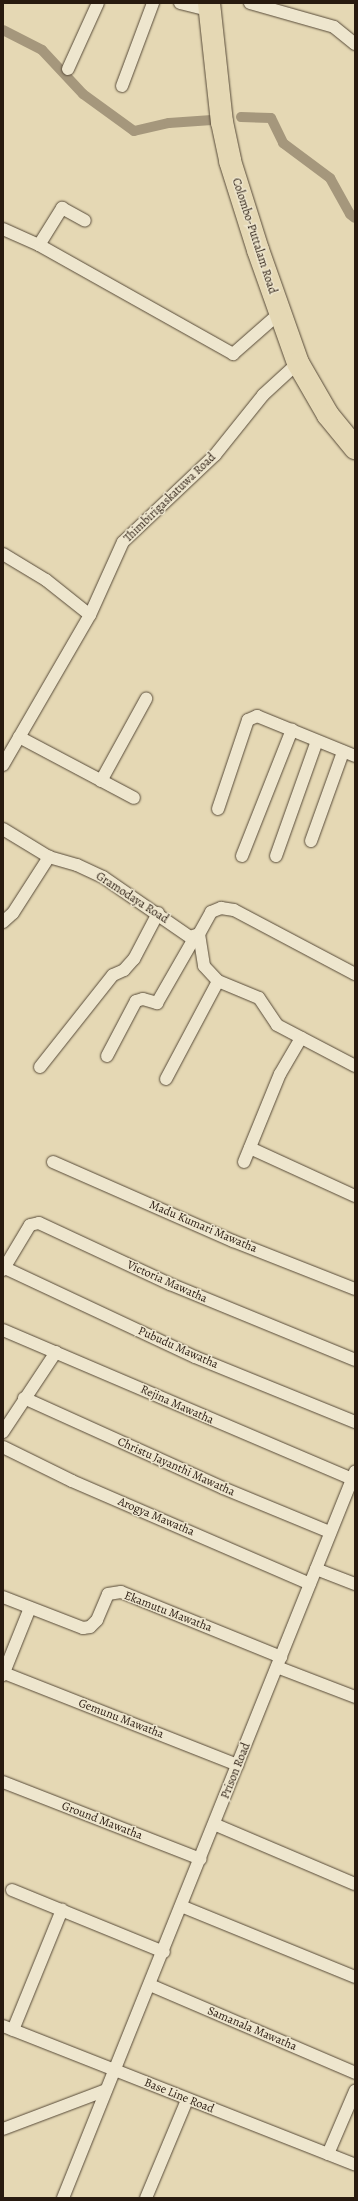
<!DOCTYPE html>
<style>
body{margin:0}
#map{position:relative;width:358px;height:2201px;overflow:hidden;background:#e5d8b4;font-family:Alegreya,serif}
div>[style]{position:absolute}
.canal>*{height:10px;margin:-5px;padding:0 5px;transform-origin:5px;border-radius:5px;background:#a5977c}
.roads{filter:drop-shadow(0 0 1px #574a38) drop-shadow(0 0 1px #574a38)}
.street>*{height:12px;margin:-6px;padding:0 6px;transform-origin:6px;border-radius:6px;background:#eee6ce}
.highway>*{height:22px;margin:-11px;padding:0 11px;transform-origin:11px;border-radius:11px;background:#e5d8b4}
span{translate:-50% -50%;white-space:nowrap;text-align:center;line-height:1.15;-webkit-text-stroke:3px #eee6ce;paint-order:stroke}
.street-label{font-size:12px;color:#281a0f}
.frame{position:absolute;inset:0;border:4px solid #281a0f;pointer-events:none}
</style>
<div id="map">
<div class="canal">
<div style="left:3px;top:30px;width:44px;rotate:27.1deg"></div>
<div style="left:42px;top:50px;width:60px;rotate:47deg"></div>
<div style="left:83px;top:94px;width:63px;rotate:36deg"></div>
<div style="left:134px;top:131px;width:36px;rotate:-13deg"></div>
<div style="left:169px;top:123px;width:43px;rotate:-4deg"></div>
<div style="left:241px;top:117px;width:30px;rotate:2deg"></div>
<div style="left:271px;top:118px;width:28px;rotate:64deg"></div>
<div style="left:283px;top:143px;width:59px;rotate:36.7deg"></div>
<div style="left:330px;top:178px;width:41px;rotate:60.9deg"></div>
<div style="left:350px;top:214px;width:6px;rotate:39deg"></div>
</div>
<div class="roads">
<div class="street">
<div style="left:180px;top:3px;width:30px;rotate:14deg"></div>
<div style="left:209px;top:10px;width:5px;rotate:-37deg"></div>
<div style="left:250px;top:3px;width:87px;rotate:15.9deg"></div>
<div style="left:334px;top:27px;width:27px;rotate:39deg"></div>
<div style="left:68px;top:69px;width:72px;rotate:-65.6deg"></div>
<div style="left:122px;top:86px;width:89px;rotate:-69.5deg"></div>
<div style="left:3px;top:229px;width:39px;rotate:24deg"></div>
<div style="left:39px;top:245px;width:223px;rotate:29.3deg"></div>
<div style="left:233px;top:354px;width:67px;rotate:-41.3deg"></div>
<div style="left:39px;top:245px;width:44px;rotate:-58.1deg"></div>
<div style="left:62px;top:208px;width:26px;rotate:29deg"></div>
<div style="left:3px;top:554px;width:50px;rotate:31.2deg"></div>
<div style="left:46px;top:580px;width:56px;rotate:38.5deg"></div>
<div style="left:19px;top:737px;width:130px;rotate:27.9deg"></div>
<div style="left:3px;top:765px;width:173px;rotate:-59.9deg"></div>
<div style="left:90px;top:615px;width:80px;rotate:-65.7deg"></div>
<div style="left:123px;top:542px;width:127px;rotate:-43.4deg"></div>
<div style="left:215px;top:455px;width:77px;rotate:-51.3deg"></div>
<div style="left:263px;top:395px;width:52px;rotate:-42.6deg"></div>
<div style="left:101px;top:781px;width:94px;rotate:-61.2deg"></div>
<div style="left:218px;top:809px;width:94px;rotate:-71.4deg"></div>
<div style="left:248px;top:720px;width:10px;rotate:-24deg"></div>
<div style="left:257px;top:716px;width:106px;rotate:22.2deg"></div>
<div style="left:3px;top:829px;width:54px;rotate:31.3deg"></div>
<div style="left:49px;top:857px;width:29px;rotate:16deg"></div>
<div style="left:77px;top:865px;width:29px;rotate:25deg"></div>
<div style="left:103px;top:877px;width:106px;rotate:34.6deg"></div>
<div style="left:190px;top:937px;width:9px;rotate:-18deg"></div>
<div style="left:199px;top:934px;width:25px;rotate:-61deg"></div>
<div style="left:211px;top:912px;width:11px;rotate:-22deg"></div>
<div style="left:221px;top:908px;width:13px;rotate:9deg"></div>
<div style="left:234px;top:910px;width:137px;rotate:27.9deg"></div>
<div style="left:311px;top:841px;width:95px;rotate:-70.2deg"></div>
<div style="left:242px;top:856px;width:136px;rotate:-68.4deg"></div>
<div style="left:276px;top:856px;width:122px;rotate:-70.4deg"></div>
<div style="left:3px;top:922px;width:13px;rotate:-42deg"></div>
<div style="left:13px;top:913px;width:67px;rotate:-57.3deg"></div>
<div style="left:199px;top:934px;width:32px;rotate:81deg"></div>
<div style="left:204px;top:966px;width:21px;rotate:47deg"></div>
<div style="left:218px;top:981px;width:44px;rotate:22.5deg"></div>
<div style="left:259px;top:998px;width:32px;rotate:56deg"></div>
<div style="left:277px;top:1025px;width:88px;rotate:27.7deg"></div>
<div style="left:107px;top:1056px;width:62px;rotate:-62.2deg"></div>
<div style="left:136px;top:1001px;width:7px;rotate:-16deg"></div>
<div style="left:143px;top:999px;width:15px;rotate:16deg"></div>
<div style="left:157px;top:1003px;width:76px;rotate:-60.1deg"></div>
<div style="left:40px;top:1067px;width:117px;rotate:-51.6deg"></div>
<div style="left:113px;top:975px;width:12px;rotate:-24deg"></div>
<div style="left:124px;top:970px;width:15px;rotate:-48deg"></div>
<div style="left:134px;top:959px;width:52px;rotate:-62.4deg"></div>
<div style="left:166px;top:1079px;width:111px;rotate:-62deg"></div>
<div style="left:250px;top:1148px;width:115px;rotate:24.6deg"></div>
<div style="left:53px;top:1162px;width:197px;rotate:23.7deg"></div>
<div style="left:233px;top:1241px;width:131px;rotate:21.5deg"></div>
<div style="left:244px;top:1162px;width:95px;rotate:-67.8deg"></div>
<div style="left:280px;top:1074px;width:42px;rotate:-59.7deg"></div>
<div style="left:5px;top:1268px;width:210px;rotate:25.1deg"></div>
<div style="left:195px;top:1357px;width:173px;rotate:22.1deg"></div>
<div style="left:3px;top:1270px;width:52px;rotate:-59deg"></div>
<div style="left:30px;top:1225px;width:9px;rotate:-13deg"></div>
<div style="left:39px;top:1223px;width:145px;rotate:25deg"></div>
<div style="left:170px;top:1284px;width:200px;rotate:22.3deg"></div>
<div style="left:3px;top:1330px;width:379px;rotate:23.1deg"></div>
<div style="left:24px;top:1398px;width:218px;rotate:24.3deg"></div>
<div style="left:223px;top:1488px;width:116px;rotate:22.4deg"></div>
<div style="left:3px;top:1432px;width:96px;rotate:-56.5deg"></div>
<div style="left:3px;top:1447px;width:77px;rotate:26.2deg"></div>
<div style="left:72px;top:1481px;width:259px;rotate:23.4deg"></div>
<div style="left:316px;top:1569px;width:42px;rotate:21deg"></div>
<div style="left:3px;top:1597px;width:86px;rotate:21.2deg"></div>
<div style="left:83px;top:1628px;width:7px;rotate:-8deg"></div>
<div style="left:90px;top:1627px;width:10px;rotate:-45deg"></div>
<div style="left:97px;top:1620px;width:28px;rotate:-67deg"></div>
<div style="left:108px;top:1594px;width:13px;rotate:-9deg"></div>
<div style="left:121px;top:1592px;width:173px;rotate:22.1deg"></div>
<div style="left:277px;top:1667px;width:84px;rotate:21deg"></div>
<div style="left:4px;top:1673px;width:251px;rotate:21.5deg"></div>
<div style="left:3px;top:1675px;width:72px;rotate:-68.1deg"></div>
<div style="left:3px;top:1782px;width:212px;rotate:21.3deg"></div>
<div style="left:214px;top:1824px;width:153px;rotate:23.1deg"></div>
<div style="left:12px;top:1890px;width:164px;rotate:22.2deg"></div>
<div style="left:181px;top:1906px;width:188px;rotate:22.2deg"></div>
<div style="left:150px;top:1985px;width:223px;rotate:23.2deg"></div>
<div style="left:3px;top:2026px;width:378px;rotate:21.5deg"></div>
<div style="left:13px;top:2030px;width:130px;rotate:-67.8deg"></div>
<div style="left:3px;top:2129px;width:110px;rotate:-20.7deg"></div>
<div style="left:328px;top:2154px;width:69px;rotate:-66.8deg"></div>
<div style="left:63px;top:2198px;width:783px;rotate:-68.09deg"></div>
<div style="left:146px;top:2198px;width:106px;rotate:-67.3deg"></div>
</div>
<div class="highway">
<div style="left:209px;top:3px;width:120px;rotate:83.8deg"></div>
<div style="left:222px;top:122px;width:40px;rotate:78deg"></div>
<div style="left:230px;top:161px;width:93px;rotate:72.5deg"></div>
<div style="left:258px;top:250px;width:120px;rotate:70.5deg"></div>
<div style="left:298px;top:363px;width:60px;rotate:60deg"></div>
<div style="left:328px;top:415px;width:43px;rotate:50.7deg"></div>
</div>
</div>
<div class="street-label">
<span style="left:254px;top:236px;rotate:72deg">Colombo-Puttalam Road</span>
<span style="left:170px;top:498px;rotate:-44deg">Thimbirigaskatuwa Road</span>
<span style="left:132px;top:898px;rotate:33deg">Gramodaya Road</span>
<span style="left:203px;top:1227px;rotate:23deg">Madu Kumari Mawatha</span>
<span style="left:167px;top:1282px;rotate:24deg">Victoria Mawatha</span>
<span style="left:178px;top:1348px;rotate:24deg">Pubudu Mawatha</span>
<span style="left:177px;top:1405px;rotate:24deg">Rejina Mawatha</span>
<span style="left:176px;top:1467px;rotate:24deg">Christu Jayanthi Mawatha</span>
<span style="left:156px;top:1517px;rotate:23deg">Arogya Mawatha</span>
<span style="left:168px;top:1612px;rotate:21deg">Ekamutu Mawatha</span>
<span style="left:121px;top:1719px;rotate:21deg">Gemunu Mawatha</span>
<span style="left:236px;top:1771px;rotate:-68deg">Prison Road</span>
<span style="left:102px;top:1821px;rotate:21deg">Ground Mawatha</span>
<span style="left:252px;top:2029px;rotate:23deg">Samanala Mawatha</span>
<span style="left:179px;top:2096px;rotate:22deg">Base Line Road</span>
</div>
<div class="frame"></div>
</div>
